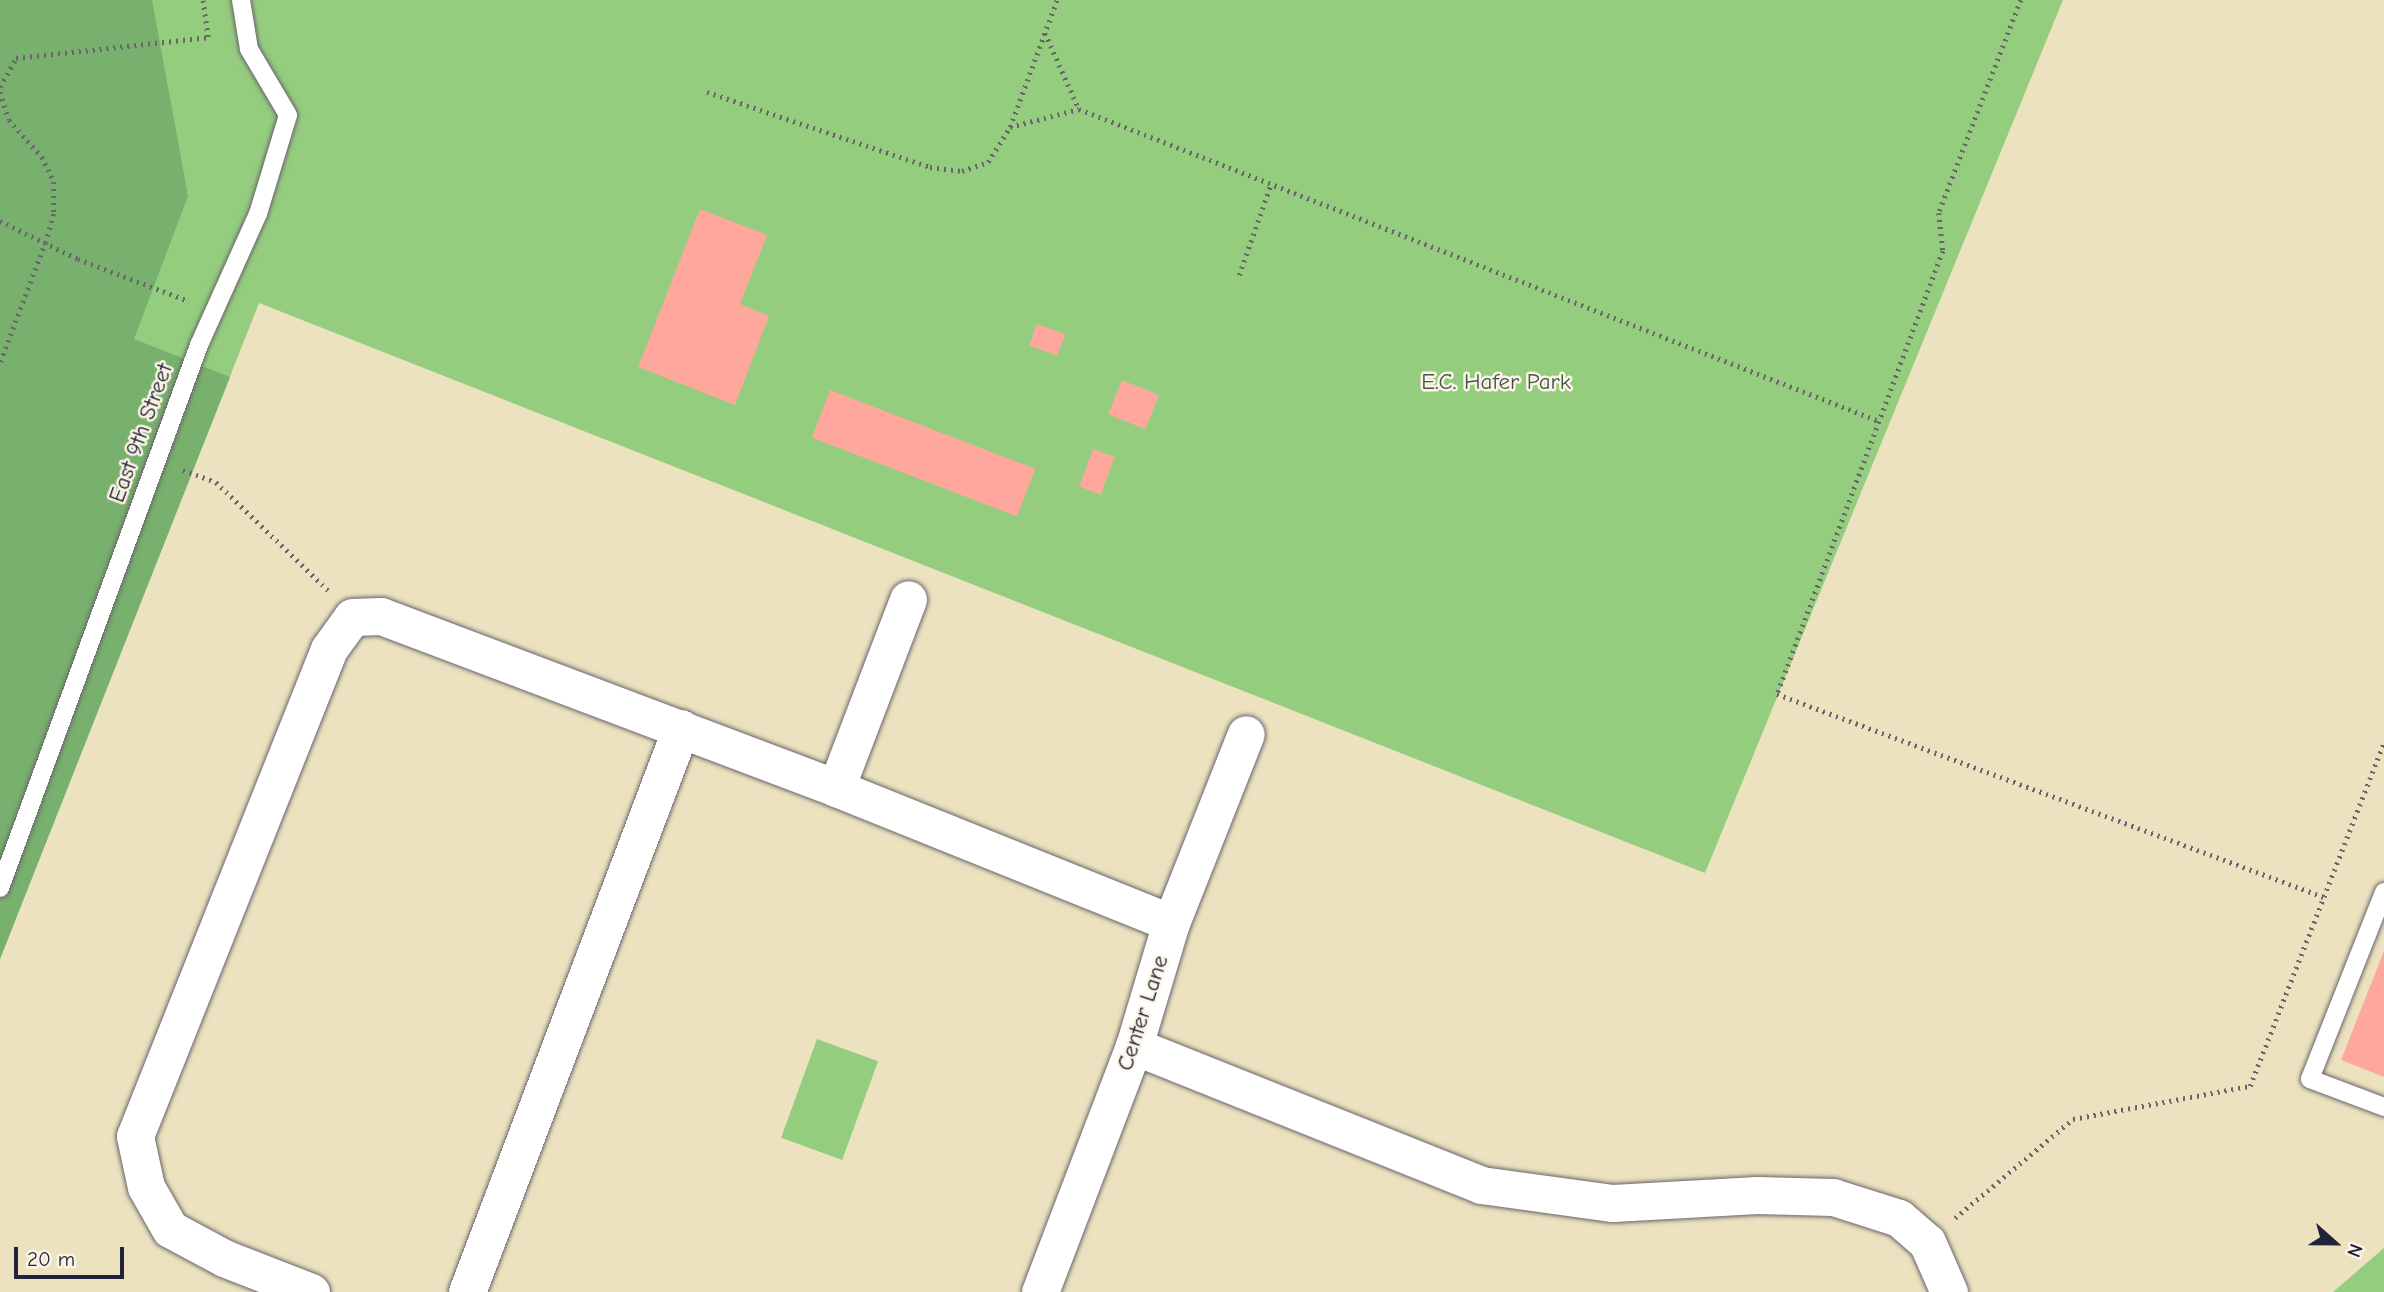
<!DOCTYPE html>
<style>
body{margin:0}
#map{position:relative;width:2384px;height:1292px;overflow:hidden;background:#ece2c0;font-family:"Comic Neue",sans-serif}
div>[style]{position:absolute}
.green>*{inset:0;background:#95cd7f;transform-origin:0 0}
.forest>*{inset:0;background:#78b06e}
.building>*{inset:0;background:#fea79c;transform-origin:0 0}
.path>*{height:4.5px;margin-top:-2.25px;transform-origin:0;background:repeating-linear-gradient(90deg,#69656a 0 2px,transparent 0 7px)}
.roads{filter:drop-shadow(0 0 2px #69656a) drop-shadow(0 0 2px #69656a)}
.service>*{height:18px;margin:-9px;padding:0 9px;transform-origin:9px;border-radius:9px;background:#fff}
.minor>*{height:37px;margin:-18.5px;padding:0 18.5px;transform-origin:18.5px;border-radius:18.5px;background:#fff}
span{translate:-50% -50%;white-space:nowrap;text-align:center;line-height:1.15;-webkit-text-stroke:5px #fcf5e5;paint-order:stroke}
.park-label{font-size:23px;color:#44554f}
.street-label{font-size:23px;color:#22223b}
.north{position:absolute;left:2300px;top:1208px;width:70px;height:70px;-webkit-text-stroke:5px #fcf5e5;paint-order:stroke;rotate:111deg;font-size:19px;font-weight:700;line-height:28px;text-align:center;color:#22223b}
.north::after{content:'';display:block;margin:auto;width:24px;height:32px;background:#22223b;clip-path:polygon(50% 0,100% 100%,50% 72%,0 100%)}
.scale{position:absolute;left:14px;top:1247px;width:110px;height:32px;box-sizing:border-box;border:4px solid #22223b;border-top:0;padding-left:9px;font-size:21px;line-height:24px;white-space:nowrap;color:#22223b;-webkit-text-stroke:5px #fcf5e5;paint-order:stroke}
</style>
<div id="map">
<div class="green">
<div style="clip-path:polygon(0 0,2063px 0,1705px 873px,259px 303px,0 959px)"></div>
<div style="left:817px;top:1039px;width:65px;height:105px;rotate:20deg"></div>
<div style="clip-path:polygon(2384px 1248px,2384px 1292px,2333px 1292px)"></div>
</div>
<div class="forest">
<div style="clip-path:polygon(0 0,152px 0,188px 196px,134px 339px,230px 377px,0 959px)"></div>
</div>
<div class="building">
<div style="clip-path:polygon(700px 209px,767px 235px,740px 304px,769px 316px,735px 405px,638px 367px)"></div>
<div style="left:1037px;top:324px;width:30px;height:23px;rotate:20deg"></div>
<div style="left:1122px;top:380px;width:40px;height:37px;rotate:22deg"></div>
<div style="left:830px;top:390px;width:220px;height:51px;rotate:21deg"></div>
<div style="left:1093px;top:449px;width:23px;height:40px;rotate:20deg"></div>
<div style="clip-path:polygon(2384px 951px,2384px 1077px,2341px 1060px)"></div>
</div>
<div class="path">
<div style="left:2021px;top:0;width:228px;rotate:111.1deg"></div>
<div style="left:1939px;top:213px;width:38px;rotate:84deg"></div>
<div style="left:1943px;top:251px;width:473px;rotate:110.5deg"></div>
<div style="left:1777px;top:694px;width:583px;rotate:20.36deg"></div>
<div style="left:1045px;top:33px;width:83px;rotate:65.9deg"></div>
<div style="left:0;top:87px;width:33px;rotate:-61deg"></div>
<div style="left:16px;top:58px;width:193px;rotate:-6.2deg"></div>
<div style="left:208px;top:37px;width:37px;rotate:-98deg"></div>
<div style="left:0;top:92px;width:29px;rotate:72deg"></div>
<div style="left:9px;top:120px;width:50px;rotate:48.3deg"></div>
<div style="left:42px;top:157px;width:28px;rotate:64deg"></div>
<div style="left:54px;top:182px;width:32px;rotate:90deg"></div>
<div style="left:54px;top:214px;width:29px;rotate:106deg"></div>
<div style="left:46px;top:242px;width:130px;rotate:110.7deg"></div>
<div style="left:707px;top:92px;width:235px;rotate:18.6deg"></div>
<div style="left:930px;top:167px;width:32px;rotate:7deg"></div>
<div style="left:962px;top:171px;width:28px;rotate:-19deg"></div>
<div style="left:988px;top:162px;width:41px;rotate:-57.8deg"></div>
<div style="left:1010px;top:127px;width:135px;rotate:-69.7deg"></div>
<div style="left:1010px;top:127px;width:71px;rotate:-14.6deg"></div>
<div style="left:1079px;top:109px;width:859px;rotate:21.31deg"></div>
<div style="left:0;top:221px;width:87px;rotate:26deg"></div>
<div style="left:78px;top:259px;width:119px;rotate:20.7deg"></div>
<div style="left:1239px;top:275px;width:96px;rotate:-70.6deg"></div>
<div style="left:183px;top:470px;width:35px;rotate:20deg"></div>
<div style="left:216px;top:482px;width:156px;rotate:44deg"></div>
<div style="left:1955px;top:1218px;width:154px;rotate:-40deg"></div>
<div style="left:2073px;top:1119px;width:180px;rotate:-10.6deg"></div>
<div style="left:2250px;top:1086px;width:369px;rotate:-68.7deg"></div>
</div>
<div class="roads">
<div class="service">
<div style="left:0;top:888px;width:578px;rotate:-69.87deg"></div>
<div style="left:199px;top:345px;width:144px;rotate:-65.8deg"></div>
<div style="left:258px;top:214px;width:103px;rotate:-73.1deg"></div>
<div style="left:288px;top:115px;width:77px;rotate:-120.6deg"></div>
<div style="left:249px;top:49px;width:50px;rotate:-99.3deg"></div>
<div style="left:2384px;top:892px;width:201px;rotate:111.6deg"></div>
<div style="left:2310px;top:1079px;width:79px;rotate:20.7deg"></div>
</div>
<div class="minor">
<div style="left:836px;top:788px;width:202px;rotate:-69.1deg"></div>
<div style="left:1134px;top:1046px;width:374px;rotate:21.8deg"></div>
<div style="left:1481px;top:1185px;width:133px;rotate:7.8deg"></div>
<div style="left:1613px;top:1203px;width:144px;rotate:-3.2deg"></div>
<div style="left:1757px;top:1195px;width:76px;rotate:1.5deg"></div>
<div style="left:1833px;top:1197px;width:69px;rotate:17.7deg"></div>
<div style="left:1899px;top:1218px;width:37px;rotate:41deg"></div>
<div style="left:1927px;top:1242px;width:55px;rotate:66.3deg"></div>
<div style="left:311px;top:1292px;width:93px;rotate:-158.7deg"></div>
<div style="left:224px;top:1258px;width:61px;rotate:-151.8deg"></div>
<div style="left:170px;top:1229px;width:48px;rotate:-119.7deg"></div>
<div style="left:146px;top:1187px;width:52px;rotate:-102.2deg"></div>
<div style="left:135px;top:1136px;width:524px;rotate:-68.28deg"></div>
<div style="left:329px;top:649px;width:39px;rotate:-54deg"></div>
<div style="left:352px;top:617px;width:29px;rotate:-2deg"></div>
<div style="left:381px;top:616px;width:486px;rotate:20.7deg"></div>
<div style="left:836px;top:788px;width:361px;rotate:21.9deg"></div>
<div style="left:467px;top:1292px;width:603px;rotate:-69.22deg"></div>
<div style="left:1040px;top:1292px;width:263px;rotate:-69.1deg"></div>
<div style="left:1134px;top:1046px;width:128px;rotate:-73.3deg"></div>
<div style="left:1171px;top:923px;width:203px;rotate:-68.4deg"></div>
</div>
</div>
<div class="park-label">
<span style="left:1496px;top:382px">E.C. Hafer Park</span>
</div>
<div class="street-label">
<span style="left:141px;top:433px;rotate:-70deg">East 9th Street</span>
<span style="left:1143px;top:1013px;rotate:-72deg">Center Lane</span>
</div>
<div class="north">N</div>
<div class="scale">20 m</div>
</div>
